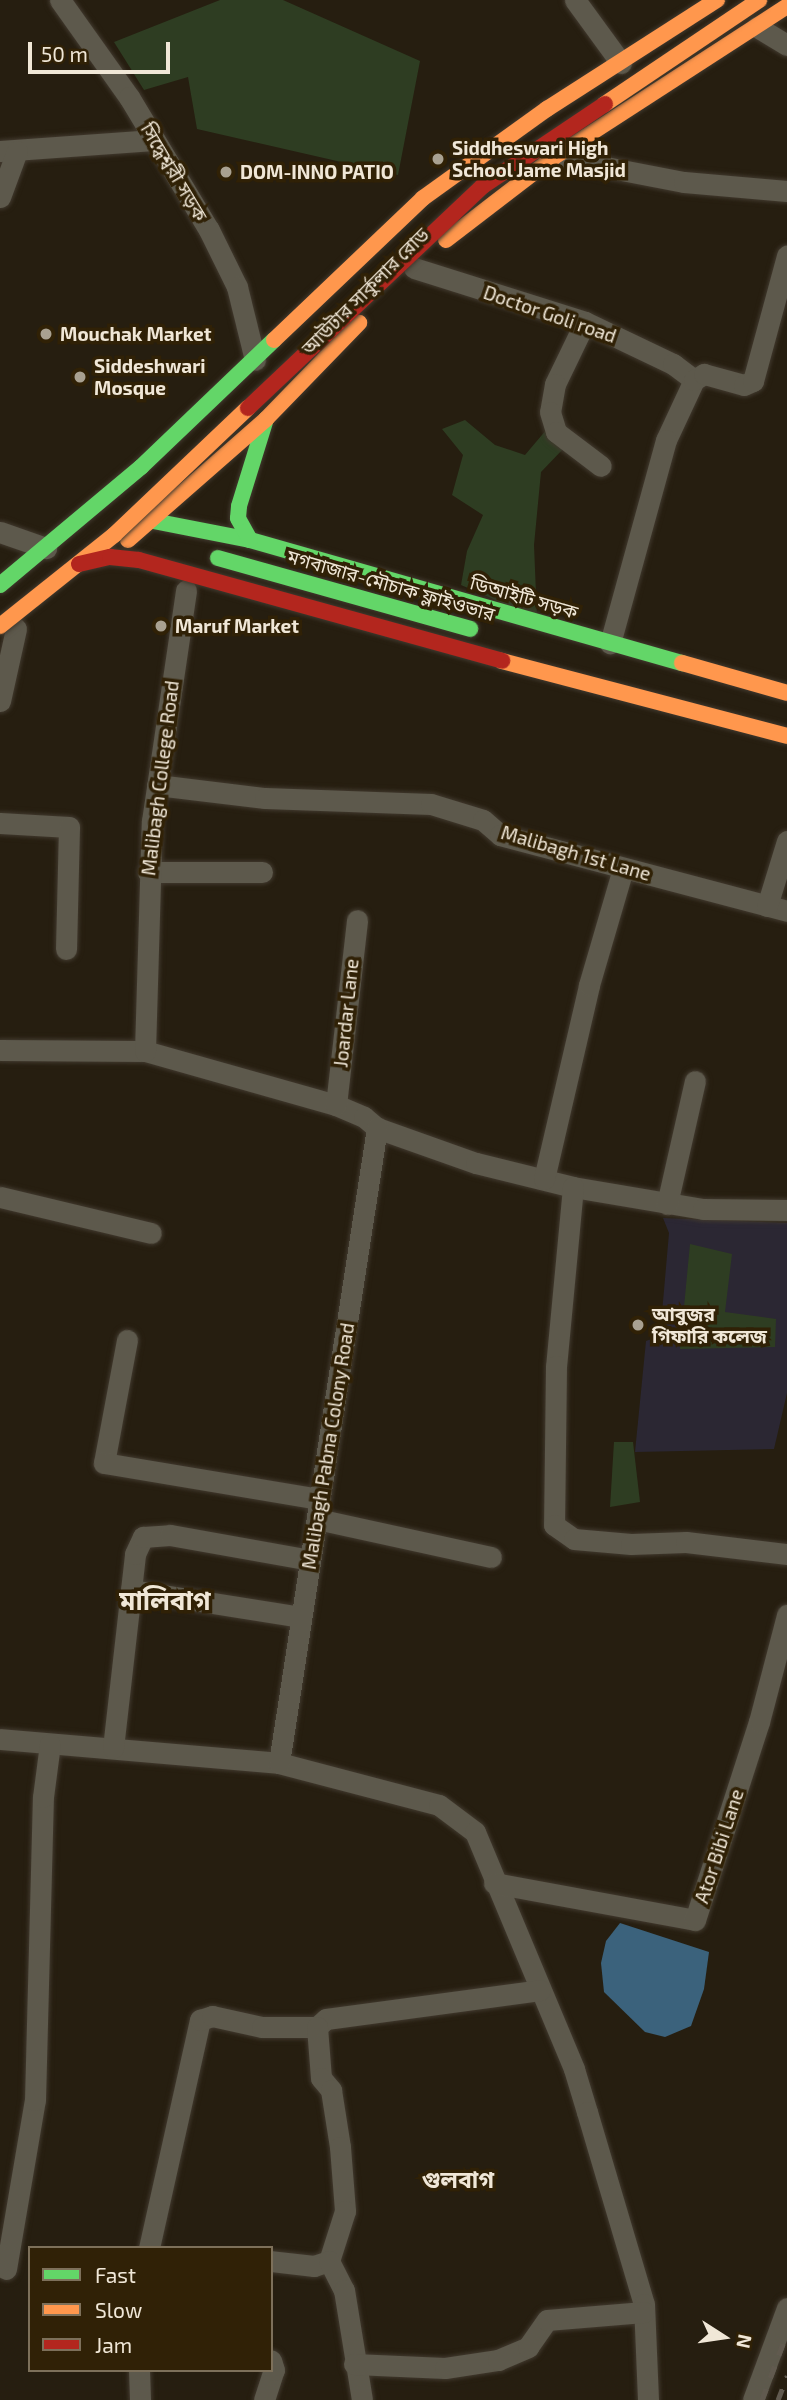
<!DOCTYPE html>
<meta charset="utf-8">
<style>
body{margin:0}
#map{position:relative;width:787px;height:2400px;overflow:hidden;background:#261e10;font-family:"Exo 2","Noto Sans Bengali",sans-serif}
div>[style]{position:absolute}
.education>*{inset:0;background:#2b2733}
.green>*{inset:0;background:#2e3d22}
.water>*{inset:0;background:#3b627c}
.roads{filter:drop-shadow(0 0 2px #41392e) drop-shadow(0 0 2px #41392e)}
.street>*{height:21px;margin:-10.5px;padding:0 10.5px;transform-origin:10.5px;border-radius:10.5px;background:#5d594c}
.fast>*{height:16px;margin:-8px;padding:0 8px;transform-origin:8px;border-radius:8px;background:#63d668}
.slow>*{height:16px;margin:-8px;padding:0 8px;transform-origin:8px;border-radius:8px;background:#ff974d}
.rail>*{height:5px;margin-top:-2.5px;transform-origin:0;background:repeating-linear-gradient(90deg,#615a4f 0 12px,transparent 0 24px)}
.bridges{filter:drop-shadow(0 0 2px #41392e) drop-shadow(0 0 2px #41392e)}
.fast-bridge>*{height:16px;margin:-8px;padding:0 8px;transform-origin:8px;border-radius:8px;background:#63d668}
.slow-bridge>*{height:16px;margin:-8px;padding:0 8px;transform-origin:8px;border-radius:8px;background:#ff974d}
.jam-bridge>*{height:16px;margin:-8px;padding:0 8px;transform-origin:8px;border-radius:8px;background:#b3261e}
.dots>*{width:19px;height:19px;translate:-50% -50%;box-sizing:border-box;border:4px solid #302106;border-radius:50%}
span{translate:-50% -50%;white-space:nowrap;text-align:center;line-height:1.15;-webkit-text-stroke:7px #302106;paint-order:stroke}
.poi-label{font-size:19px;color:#f0e7d7;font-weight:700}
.left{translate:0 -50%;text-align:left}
.street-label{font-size:19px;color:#f0e7d7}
.quarter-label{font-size:23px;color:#f0e7d7;font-weight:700}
.district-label{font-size:26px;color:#f0e7d7;font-weight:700}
.legend{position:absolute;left:28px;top:2246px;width:245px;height:126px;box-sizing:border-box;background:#302106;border:2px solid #7d705a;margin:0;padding:9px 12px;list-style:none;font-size:21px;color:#f0e7d7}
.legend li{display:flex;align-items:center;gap:14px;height:35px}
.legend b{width:35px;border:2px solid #7d705a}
.north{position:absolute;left:689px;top:2302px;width:70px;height:70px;-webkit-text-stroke:5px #302106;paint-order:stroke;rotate:102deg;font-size:19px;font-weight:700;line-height:28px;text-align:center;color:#f0e7d7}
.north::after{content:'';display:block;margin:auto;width:24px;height:32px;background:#f0e7d7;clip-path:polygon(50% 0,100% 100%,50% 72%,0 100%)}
.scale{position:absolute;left:28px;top:42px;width:142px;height:32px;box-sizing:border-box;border:4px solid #f0e7d7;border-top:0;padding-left:9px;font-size:21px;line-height:24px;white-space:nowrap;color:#f0e7d7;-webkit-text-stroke:5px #302106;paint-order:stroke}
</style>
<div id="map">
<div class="education">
<div style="clip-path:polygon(663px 1218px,787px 1223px,787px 1393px,774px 1449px,635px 1452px,646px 1341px,660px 1336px,669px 1233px)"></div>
</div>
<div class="green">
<div style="clip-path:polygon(220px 0,283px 0,420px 61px,398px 175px,197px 129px,188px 77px,144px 90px,114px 42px)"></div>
<div style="clip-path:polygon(465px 420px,495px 445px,525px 455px,547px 429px,565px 447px,541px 472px,534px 545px,537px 618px,461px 585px,467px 551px,483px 515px,452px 495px,463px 455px,442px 429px)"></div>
<div style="clip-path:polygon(690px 1244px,732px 1254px,725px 1312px,776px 1319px,775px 1347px,680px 1349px)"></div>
<div style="clip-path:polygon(614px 1442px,633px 1442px,640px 1502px,610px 1507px)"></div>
</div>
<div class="water">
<div style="clip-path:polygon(620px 1923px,709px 1952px,704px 1989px,691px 2026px,665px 2037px,645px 2032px,604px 1992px,601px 1963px,606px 1941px)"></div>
</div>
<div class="roads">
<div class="street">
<div style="left:60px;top:0;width:119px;rotate:54.6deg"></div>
<div style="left:129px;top:97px;width:155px;rotate:59deg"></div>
<div style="left:209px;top:230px;width:64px;rotate:63.8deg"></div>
<div style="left:237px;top:287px;width:75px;rotate:76.1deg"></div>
<div style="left:575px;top:0;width:78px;rotate:53.9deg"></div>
<div style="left:757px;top:27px;width:35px;rotate:31deg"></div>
<div style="left:0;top:151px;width:154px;rotate:-4.1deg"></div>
<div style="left:554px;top:157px;width:132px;rotate:10.9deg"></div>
<div style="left:684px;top:182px;width:103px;rotate:5deg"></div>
<div style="left:0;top:197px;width:49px;rotate:-69.7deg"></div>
<div style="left:414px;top:268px;width:179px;rotate:17.5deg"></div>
<div style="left:585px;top:322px;width:98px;rotate:25.5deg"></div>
<div style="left:673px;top:364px;width:26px;rotate:37deg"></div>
<div style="left:694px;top:380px;width:66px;rotate:115deg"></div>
<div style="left:666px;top:440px;width:211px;rotate:105.4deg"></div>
<div style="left:585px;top:322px;width:69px;rotate:115.8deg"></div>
<div style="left:555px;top:384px;width:28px;rotate:100deg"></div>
<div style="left:550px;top:412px;width:21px;rotate:73deg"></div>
<div style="left:556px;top:432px;width:56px;rotate:37.1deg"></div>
<div style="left:694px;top:380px;width:12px;rotate:-31deg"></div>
<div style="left:704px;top:374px;width:41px;rotate:15.4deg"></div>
<div style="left:744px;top:385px;width:10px;rotate:-24deg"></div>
<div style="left:753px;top:381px;width:130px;rotate:-74.8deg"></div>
<div style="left:0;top:532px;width:49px;rotate:19.2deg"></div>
<div style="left:0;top:701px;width:74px;rotate:-77.5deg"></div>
<div style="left:157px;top:785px;width:109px;rotate:6.9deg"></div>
<div style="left:265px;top:798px;width:166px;rotate:2.1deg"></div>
<div style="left:431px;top:804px;width:54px;rotate:17.1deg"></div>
<div style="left:483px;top:820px;width:23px;rotate:41deg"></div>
<div style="left:500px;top:835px;width:297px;rotate:14.8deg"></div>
<div style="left:0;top:823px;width:69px;rotate:3.3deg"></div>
<div style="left:69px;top:827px;width:122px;rotate:91.4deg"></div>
<div style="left:148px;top:872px;width:114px"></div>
<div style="left:767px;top:906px;width:68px;rotate:-72.9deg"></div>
<div style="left:0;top:1050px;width:145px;rotate:0.4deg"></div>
<div style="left:145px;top:1051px;width:198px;rotate:15.8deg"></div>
<div style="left:336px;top:1105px;width:30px;rotate:23deg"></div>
<div style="left:364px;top:1117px;width:17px;rotate:40deg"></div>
<div style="left:377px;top:1128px;width:105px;rotate:19.5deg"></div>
<div style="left:476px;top:1163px;width:100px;rotate:13.9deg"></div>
<div style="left:573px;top:1187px;width:132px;rotate:9.6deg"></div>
<div style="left:703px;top:1209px;width:84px;rotate:0.7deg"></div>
<div style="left:145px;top:1051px;width:230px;rotate:-88.3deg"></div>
<div style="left:152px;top:821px;width:233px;rotate:-81.6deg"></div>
<div style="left:336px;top:1105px;width:186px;rotate:-83.5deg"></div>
<div style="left:544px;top:1179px;width:199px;rotate:-76.9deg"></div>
<div style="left:589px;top:985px;width:121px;rotate:-73.7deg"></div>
<div style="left:573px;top:1187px;width:180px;rotate:95.4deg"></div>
<div style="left:556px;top:1366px;width:159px;rotate:90.7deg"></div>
<div style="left:554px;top:1525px;width:24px;rotate:35deg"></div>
<div style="left:574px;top:1539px;width:57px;rotate:5deg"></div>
<div style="left:631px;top:1544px;width:55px;rotate:-2.1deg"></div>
<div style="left:686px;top:1542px;width:102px;rotate:6.8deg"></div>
<div style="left:0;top:1197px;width:155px;rotate:13.4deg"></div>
<div style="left:667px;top:1204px;width:126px;rotate:-77.2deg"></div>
<div style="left:127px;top:1340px;width:125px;rotate:100.6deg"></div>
<div style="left:104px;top:1463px;width:219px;rotate:9.5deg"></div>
<div style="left:317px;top:1519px;width:178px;rotate:12.3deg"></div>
<div style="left:131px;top:1590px;width:172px;rotate:9deg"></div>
<div style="left:0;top:1739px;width:280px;rotate:4.9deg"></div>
<div style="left:279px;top:1763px;width:165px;rotate:14.7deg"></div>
<div style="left:439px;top:1805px;width:45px;rotate:36.9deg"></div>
<div style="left:475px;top:1832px;width:257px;rotate:67.3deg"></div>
<div style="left:574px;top:2069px;width:45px;rotate:73.2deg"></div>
<div style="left:587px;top:2112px;width:200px;rotate:73.5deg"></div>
<div style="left:644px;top:2304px;width:96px;rotate:87.6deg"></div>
<div style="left:113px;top:1748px;width:195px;rotate:-83.5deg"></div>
<div style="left:135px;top:1554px;width:19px;rotate:-65deg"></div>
<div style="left:143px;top:1537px;width:27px;rotate:-4deg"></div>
<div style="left:170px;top:1535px;width:142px;rotate:10.1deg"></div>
<div style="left:279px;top:1763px;width:643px;rotate:-81.23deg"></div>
<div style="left:494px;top:1883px;width:204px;rotate:10.4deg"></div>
<div style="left:695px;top:1920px;width:208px;rotate:-72.1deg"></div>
<div style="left:759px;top:1722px;width:111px;rotate:-75.3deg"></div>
<div style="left:317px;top:2027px;width:12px;rotate:-42deg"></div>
<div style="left:326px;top:2019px;width:216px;rotate:-7.7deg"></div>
<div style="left:149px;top:2248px;width:234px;rotate:-77.4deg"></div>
<div style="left:200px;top:2020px;width:13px;rotate:-18deg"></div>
<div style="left:212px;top:2016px;width:51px;rotate:12.4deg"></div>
<div style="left:262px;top:2027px;width:55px"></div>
<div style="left:317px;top:2027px;width:51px;rotate:85.5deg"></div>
<div style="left:321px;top:2078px;width:16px;rotate:50deg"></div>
<div style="left:331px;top:2090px;width:58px;rotate:81deg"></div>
<div style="left:340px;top:2147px;width:64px;rotate:85.5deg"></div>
<div style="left:345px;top:2211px;width:52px;rotate:107.7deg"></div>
<div style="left:329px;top:2261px;width:16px;rotate:162deg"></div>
<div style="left:314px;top:2266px;width:43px;rotate:-173.4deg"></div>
<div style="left:329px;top:2261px;width:33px;rotate:63deg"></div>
<div style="left:344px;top:2290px;width:111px;rotate:80.7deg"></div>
<div style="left:6px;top:2269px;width:171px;rotate:-80.3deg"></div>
<div style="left:35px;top:2100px;width:303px;rotate:-88.5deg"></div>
<div style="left:43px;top:1797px;width:53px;rotate:-82.5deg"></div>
<div style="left:354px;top:2364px;width:91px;rotate:2.5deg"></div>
<div style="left:445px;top:2368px;width:54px;rotate:-8.6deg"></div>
<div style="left:498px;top:2360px;width:33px;rotate:-23deg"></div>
<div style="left:528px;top:2347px;width:33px;rotate:-55deg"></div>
<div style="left:547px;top:2320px;width:97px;rotate:-4.7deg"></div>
<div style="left:139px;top:2370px;width:30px;rotate:88deg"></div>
<div style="left:264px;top:2400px;width:32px;rotate:-72deg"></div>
<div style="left:274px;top:2370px;width:10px;rotate:-107deg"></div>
<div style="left:753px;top:2400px;width:98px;rotate:-69.7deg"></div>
</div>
<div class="fast">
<div style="left:138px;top:518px;width:114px;rotate:11.1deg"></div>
<div style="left:250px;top:540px;width:449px;rotate:15.9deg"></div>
<div style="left:250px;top:540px;width:25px;rotate:-119deg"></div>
<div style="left:238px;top:518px;width:12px;rotate:-85deg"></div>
<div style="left:239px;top:506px;width:91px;rotate:-72.8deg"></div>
<div style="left:0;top:585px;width:184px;rotate:-39.9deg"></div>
<div style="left:141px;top:467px;width:184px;rotate:-43.7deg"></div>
</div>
<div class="slow">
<div style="left:446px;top:240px;width:136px;rotate:-37.5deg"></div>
<div style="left:554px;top:157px;width:278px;rotate:-32.9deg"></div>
<div style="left:274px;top:340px;width:206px;rotate:-43.6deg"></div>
<div style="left:423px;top:198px;width:153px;rotate:-35.7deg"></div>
<div style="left:547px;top:109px;width:202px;rotate:-32.7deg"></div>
<div style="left:128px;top:540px;width:184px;rotate:-41.2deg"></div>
<div style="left:266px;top:419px;width:134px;rotate:-45.9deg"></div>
<div style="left:682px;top:663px;width:109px;rotate:15.9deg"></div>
</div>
</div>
<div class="rail">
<div style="left:762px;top:2400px;width:72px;rotate:-69.5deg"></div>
<div style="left:778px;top:2400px;width:26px;rotate:-69deg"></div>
</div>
<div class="bridges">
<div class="fast-bridge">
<div style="left:218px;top:558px;width:262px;rotate:15.7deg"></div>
</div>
<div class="slow-bridge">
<div style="left:605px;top:104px;width:186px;rotate:-34deg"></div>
<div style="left:0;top:626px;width:146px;rotate:-38.6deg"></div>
<div style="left:114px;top:535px;width:185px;rotate:-43.5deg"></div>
<div style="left:502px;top:661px;width:295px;rotate:14.7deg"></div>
</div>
<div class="jam-bridge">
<div style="left:248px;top:408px;width:323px;rotate:-43.4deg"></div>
<div style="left:483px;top:186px;width:147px;rotate:-33.9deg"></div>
<div style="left:79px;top:564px;width:32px;rotate:-13deg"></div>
<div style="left:110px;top:557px;width:29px;rotate:6deg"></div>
<div style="left:139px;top:560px;width:377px;rotate:15.5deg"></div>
</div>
</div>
<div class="dots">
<div style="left:438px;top:159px;background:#a9a191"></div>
<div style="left:226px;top:172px;background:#a9a191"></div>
<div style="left:46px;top:334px;background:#a9a191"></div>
<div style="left:80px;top:377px;background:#a9a191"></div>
<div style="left:161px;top:626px;background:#a9a191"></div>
<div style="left:638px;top:1325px;background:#a9a191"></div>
</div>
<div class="poi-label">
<span class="left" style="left:452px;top:159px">Siddheswari High<br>School Jame Masjid</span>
<span class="left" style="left:240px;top:172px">DOM-INNO PATIO</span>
<span class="left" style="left:60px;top:334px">Mouchak Market</span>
<span class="left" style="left:94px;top:377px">Siddeshwari<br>Mosque</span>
<span class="left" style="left:175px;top:626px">Maruf Market</span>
<span class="left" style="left:652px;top:1325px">আবুজর<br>গিফারি কলেজ</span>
</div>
<div class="street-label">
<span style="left:174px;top:172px;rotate:59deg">সিদ্ধেশ্বরী সড়ক</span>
<span style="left:365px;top:291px;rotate:-45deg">আউটার সার্কুলার রোড</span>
<span style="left:550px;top:314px;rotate:19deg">Doctor Goli road</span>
<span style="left:391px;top:585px;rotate:16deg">মগবাজার-মৌচাক ফ্লাইওভার</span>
<span style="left:524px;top:597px;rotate:16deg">ডিআইটি সড়ক</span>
<span style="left:160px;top:778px;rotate:-83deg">Malibagh College Road</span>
<span style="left:576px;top:853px;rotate:16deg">Malibagh 1st Lane</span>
<span style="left:346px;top:1013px;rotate:-84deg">Joardar Lane</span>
<span style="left:328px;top:1446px;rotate:-81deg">Malibagh Pabna Colony Road</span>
<span style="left:719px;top:1846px;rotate:-72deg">Ator Bibi Lane</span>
</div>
<div class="quarter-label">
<span style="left:458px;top:2179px">গুলবাগ</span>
</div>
<div class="district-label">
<span style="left:165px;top:1600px">মালিবাগ</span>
</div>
<ul class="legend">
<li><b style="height:9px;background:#63d668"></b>Fast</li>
<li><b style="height:9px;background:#ff974d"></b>Slow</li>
<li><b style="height:9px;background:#b3261e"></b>Jam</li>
</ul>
<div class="north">N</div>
<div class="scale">50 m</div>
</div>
